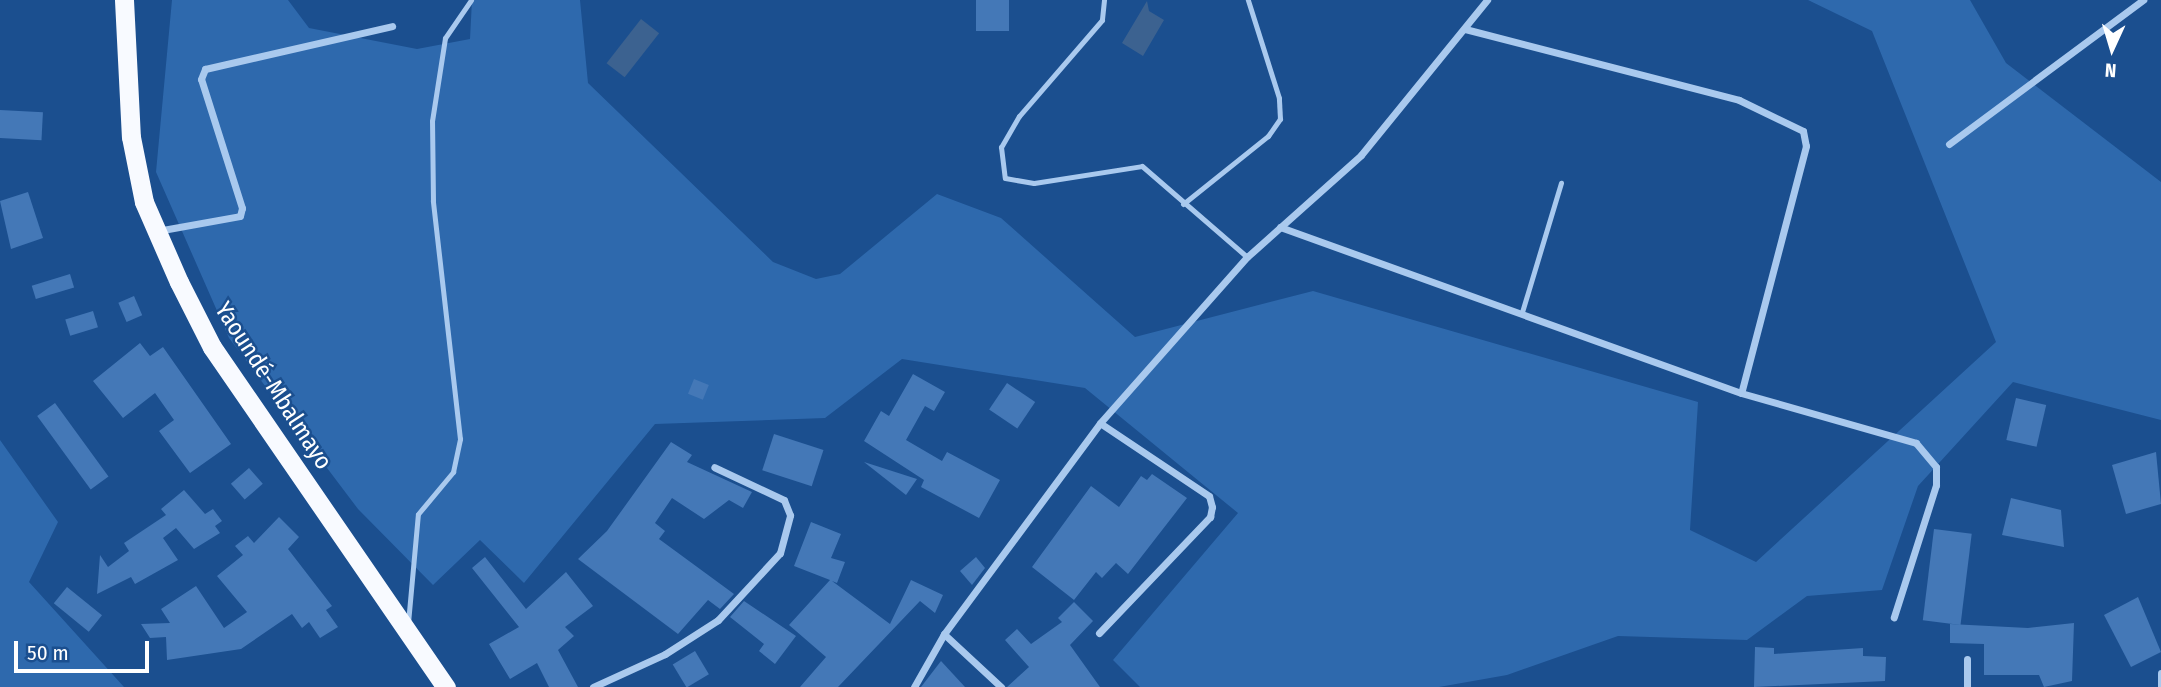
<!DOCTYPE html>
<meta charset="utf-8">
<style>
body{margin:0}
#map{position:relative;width:2161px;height:687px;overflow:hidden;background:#1b4f8f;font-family:"Fira Sans Condensed",sans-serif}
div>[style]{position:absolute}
.green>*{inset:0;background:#2e69ad}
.water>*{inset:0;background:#3c6290;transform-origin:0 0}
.building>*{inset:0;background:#4478b7;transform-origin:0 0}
.service>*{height:5px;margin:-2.5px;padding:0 2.5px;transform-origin:2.5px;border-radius:2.5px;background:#a9c9ee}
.minor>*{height:7px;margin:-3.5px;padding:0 3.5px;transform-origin:3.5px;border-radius:3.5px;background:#a9c9ee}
.trunk>*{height:19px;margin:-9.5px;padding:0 9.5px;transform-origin:9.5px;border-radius:9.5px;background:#f8faff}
span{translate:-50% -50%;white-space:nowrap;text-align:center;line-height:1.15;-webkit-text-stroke:5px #1b4f8f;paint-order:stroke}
.street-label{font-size:24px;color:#fff}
.north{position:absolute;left:2077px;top:14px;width:70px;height:70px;-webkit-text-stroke:5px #1b4f8f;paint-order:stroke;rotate:184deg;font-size:19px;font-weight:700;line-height:28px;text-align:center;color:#fff}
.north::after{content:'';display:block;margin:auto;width:24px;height:32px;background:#fff;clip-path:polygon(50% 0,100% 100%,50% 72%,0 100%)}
.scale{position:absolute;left:14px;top:641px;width:135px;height:32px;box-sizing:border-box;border:4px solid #fff;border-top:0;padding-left:9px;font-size:21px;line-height:24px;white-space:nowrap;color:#fff;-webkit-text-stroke:5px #1b4f8f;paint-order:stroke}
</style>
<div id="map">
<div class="green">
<div style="clip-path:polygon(172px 0,288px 0,309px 28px,417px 49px,470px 39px,472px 0,580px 0,588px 83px,773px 262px,816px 279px,840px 274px,937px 194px,1001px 218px,1135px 337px,1313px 291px,1698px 402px,1690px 530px,1756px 562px,1996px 342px,1872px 31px,1808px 0,1970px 0,2006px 63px,2161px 182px,2161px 420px,2013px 382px,1918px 486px,1882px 590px,1807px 596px,1747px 640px,1618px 636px,1507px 675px,1439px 687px,1140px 687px,1113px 660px,1238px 513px,1085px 388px,902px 359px,825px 418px,655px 424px,524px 583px,480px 540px,433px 585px,358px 509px,229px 338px,156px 172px)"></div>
<div style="clip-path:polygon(0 440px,58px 522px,29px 582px,124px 687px,0 687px)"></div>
</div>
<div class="water">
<div style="clip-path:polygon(1147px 1px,1149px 11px,1164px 20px,1143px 56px,1122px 43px)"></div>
<div style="left:641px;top:19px;width:23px;height:56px;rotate:38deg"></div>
</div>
<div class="building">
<div style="left:976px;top:0;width:33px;height:31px"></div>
<div style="left:0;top:110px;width:43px;height:28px;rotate:3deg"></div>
<div style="clip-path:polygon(28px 192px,43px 238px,11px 249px,0 201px)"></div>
<div style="left:70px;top:274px;width:14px;height:40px;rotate:73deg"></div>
<div style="left:134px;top:296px;width:21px;height:17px;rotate:67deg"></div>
<div style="left:93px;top:311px;width:17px;height:29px;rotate:73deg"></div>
<div style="clip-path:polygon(140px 343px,150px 356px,163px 347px,231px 444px,190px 473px,159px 431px,174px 420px,155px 393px,123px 418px,93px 381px)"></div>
<div style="clip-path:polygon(913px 374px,945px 392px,934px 411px,925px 406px,906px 440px,942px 461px,947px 452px,1000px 480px,979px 518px,921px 487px,924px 480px,864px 441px,881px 411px,889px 416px)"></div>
<div style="left:694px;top:379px;width:16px;height:16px;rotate:22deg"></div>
<div style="left:1007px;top:383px;width:34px;height:32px;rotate:34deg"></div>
<div style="left:2016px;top:398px;width:31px;height:43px;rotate:13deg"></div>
<div style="left:55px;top:403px;width:91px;height:22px;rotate:54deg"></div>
<div style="left:774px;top:434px;width:52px;height:38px;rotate:18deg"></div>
<div style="clip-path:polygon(671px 442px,692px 455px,687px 462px,752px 492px,743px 508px,729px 500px,704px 519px,672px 498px,655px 523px,665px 531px,659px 539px,734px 594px,720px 609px,708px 600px,678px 634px,578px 559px,607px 531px)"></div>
<div style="clip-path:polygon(2156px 452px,2161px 504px,2126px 514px,2112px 465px)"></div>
<div style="clip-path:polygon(864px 462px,917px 479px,906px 495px)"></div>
<div style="left:249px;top:468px;width:21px;height:24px;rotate:49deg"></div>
<div style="clip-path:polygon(1152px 474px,1187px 498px,1128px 574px,1116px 563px,1102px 578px,1096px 572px,1074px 600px,1032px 567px,1091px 486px,1119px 507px,1141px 476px,1147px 480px)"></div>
<div style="clip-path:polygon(184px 490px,205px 514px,213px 509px,222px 521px,215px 526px,220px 533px,194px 549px,176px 528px,163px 538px,178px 560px,135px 584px,131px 577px,97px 594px,100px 555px,108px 567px,129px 551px,124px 543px,166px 515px,161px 509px)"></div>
<div style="clip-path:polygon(2011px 498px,2061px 510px,2064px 547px,2002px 535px)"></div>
<div style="clip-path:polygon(279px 517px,299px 537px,288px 549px,332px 606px,326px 610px,338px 627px,320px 638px,309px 622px,302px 628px,292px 614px,241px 649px,167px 660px,166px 637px,150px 638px,141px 624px,170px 623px,161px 609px,196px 586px,224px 628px,247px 612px,217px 576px,243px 555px,235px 546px,248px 536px,254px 543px)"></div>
<div style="clip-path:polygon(811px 522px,841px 534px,831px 558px,845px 562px,837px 583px,832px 581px,890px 624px,911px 580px,943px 595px,935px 613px,920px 601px,838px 687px,800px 687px,826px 657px,789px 625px,830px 580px,794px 566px)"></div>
<div style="left:1934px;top:529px;width:38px;height:92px;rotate:7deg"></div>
<div style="clip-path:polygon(485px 557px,526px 609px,566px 572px,593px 606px,565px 627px,574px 636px,558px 650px,578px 687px,549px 687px,537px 663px,510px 679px,489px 644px,519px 627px,472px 568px)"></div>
<div style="clip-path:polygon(976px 557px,985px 568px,972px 585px,960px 571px)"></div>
<div style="left:67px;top:587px;width:45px;height:21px;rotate:39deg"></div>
<div style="clip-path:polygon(2138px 597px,2161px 652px,2131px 667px,2104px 615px)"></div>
<div style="clip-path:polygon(744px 601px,796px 636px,775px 664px,759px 651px,764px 644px,730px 617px)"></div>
<div style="clip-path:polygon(1074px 602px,1093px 621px,1070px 645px,1100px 687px,1007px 687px,1029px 667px,1005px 640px,1017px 629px,1031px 644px,1062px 622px,1058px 618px)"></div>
<div style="clip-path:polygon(2074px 623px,2072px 681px,2044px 687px,2039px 675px,1984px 675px,1984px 644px,1950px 643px,1950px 624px,2028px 628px)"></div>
<div style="clip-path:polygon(1755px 647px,1774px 648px,1774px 654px,1863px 648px,1863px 656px,1886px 657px,1885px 681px,1754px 687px)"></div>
<div style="left:695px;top:651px;width:27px;height:26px;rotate:59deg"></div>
<div style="clip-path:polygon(941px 661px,965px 687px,921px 687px)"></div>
</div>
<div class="service">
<div style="left:1104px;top:0;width:20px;rotate:96deg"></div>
<div style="left:1102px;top:20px;width:127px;rotate:130.8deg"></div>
<div style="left:1019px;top:116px;width:36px;rotate:120deg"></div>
<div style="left:1001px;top:147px;width:31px;rotate:83deg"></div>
<div style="left:1005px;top:178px;width:29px;rotate:10deg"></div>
<div style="left:1034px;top:183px;width:109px;rotate:-8.9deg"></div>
<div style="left:1142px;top:166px;width:139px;rotate:40.9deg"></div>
<div style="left:1183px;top:204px;width:109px;rotate:-38.7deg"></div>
<div style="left:1268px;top:136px;width:21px;rotate:-55deg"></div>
<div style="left:1280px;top:119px;width:21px;rotate:-93deg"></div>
<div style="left:1279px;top:98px;width:103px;rotate:-107.6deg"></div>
<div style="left:1522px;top:312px;width:135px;rotate:-73.2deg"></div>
<div style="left:408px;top:623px;width:109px;rotate:-84.8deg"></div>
<div style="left:418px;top:514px;width:55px;rotate:-50.2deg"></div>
<div style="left:453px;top:472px;width:34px;rotate:-78deg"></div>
<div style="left:460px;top:439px;width:240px;rotate:-96.5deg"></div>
<div style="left:433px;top:201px;width:80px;rotate:-90.7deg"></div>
<div style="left:432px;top:121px;width:84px;rotate:-81.1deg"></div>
<div style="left:445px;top:38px;width:46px;rotate:-55.6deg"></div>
</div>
<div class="minor">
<div style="left:1465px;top:29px;width:283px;rotate:14.5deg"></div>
<div style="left:1739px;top:100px;width:71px;rotate:25.8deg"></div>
<div style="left:1803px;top:131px;width:15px;rotate:79deg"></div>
<div style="left:1806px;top:146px;width:255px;rotate:104.7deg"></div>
<div style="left:1949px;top:144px;width:242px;rotate:-36.6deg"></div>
<div style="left:1280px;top:227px;width:490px;rotate:19.8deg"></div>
<div style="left:1741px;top:393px;width:182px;rotate:15.9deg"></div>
<div style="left:1916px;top:443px;width:31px;rotate:50deg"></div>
<div style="left:1936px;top:467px;width:18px;rotate:90deg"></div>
<div style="left:1936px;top:485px;width:139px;rotate:107.7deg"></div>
<div style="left:157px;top:231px;width:84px;rotate:-10.2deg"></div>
<div style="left:240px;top:216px;width:8px;rotate:-76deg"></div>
<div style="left:242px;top:208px;width:135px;rotate:-107.6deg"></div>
<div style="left:201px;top:79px;width:11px;rotate:-68deg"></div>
<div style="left:205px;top:69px;width:192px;rotate:-12.9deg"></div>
<div style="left:1099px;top:633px;width:161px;rotate:-46.3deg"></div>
<div style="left:1210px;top:517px;width:10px;rotate:-79deg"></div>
<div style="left:1212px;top:507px;width:11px;rotate:-105deg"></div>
<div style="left:1209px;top:496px;width:131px;rotate:-146.2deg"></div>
<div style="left:944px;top:634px;width:78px;rotate:42.9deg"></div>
<div style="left:593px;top:687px;width:79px;rotate:-24.6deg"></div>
<div style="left:665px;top:654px;width:63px;rotate:-32.7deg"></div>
<div style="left:718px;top:620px;width:91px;rotate:-47.2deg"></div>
<div style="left:780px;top:553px;width:39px;rotate:-75deg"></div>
<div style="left:790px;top:515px;width:16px;rotate:-112deg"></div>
<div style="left:784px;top:500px;width:77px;rotate:-154.8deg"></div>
<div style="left:914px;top:687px;width:61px;rotate:-60.5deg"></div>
<div style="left:944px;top:634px;width:262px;rotate:-53.5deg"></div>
<div style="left:1100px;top:423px;width:222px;rotate:-48.5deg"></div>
<div style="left:1247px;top:257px;width:153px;rotate:-41.8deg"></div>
<div style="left:1361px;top:155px;width:200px;rotate:-50.9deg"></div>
<div style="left:1967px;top:687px;width:28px;rotate:-90deg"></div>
<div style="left:2161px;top:687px;width:14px;rotate:-90deg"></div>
</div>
<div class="trunk">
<div style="left:124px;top:0;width:137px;rotate:87.1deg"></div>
<div style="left:131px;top:137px;width:66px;rotate:78.7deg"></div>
<div style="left:144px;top:202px;width:87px;rotate:66.4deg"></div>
<div style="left:179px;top:282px;width:73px;rotate:63.1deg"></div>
<div style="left:212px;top:347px;width:413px;rotate:55.5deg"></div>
</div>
<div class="street-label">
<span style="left:273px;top:386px;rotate:57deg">Yaoundé-Mbalmayo</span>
</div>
<div class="north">N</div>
<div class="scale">50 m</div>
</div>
